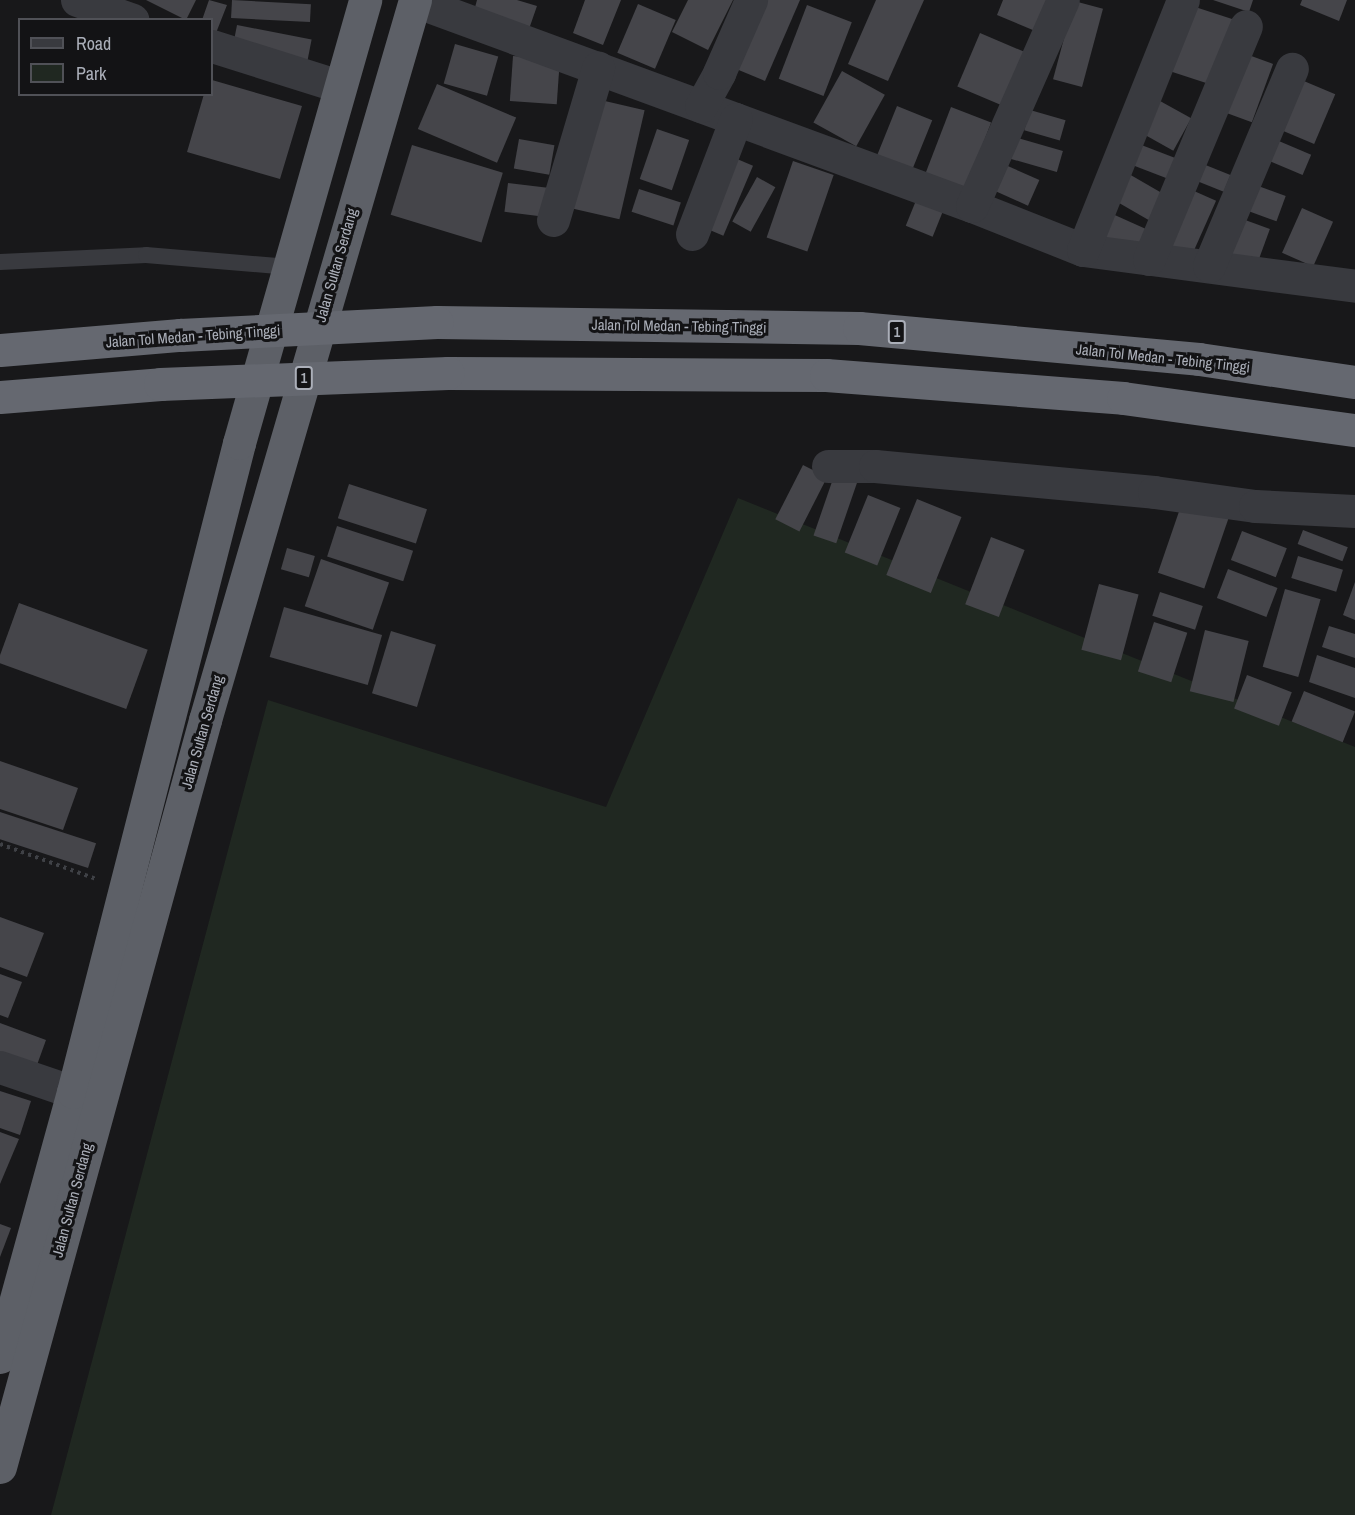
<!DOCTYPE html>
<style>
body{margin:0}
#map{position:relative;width:1355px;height:1515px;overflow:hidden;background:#18181a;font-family:"Archivo Narrow",sans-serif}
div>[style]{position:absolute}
.green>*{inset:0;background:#202821}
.building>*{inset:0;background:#45454a;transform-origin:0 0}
.path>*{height:4px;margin-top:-2px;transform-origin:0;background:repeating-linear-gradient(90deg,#3f4146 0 3px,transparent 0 7.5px)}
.service>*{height:16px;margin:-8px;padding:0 8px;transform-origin:8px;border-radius:8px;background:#393a3f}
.minor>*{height:33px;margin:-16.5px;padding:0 16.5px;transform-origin:16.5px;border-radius:16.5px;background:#393a3f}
.trunk>*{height:33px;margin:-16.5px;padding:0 16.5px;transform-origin:16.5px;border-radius:16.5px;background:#5d6067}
.motorway>*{height:33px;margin:-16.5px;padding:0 16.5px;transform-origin:16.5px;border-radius:16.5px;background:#656870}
.motorway-bridge>*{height:33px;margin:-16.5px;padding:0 16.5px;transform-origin:16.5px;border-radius:16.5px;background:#656870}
span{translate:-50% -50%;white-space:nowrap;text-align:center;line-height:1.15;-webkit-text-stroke:6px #131315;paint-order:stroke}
.shield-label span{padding:2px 4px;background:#131315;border:2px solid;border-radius:4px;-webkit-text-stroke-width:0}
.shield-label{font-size:14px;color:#abafb9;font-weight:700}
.street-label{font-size:15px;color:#abafb9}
.legend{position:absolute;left:18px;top:18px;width:195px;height:78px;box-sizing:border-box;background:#131315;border:2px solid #505157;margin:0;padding:8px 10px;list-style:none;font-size:18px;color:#abafb9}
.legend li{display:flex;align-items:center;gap:12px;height:30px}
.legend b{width:30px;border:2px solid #505157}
</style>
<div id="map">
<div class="green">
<div style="clip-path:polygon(738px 498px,1355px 747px,1355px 1515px,51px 1515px,268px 700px,606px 807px)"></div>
</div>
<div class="building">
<div style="clip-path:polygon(146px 0,196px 0,186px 20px)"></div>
<div style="clip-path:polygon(209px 0,227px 5px,216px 33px,212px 31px,212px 20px,202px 20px)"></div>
<div style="left:232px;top:0;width:79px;height:18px;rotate:3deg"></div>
<div style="clip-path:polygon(477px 0,517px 0,537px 6px,529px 29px,474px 11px)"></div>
<div style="clip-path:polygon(585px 0,621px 0,603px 45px,573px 33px)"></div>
<div style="clip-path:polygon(688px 0,733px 0,708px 50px,672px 32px)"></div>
<div style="clip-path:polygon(757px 0,800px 0,765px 81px,729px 66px)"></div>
<div style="clip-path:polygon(876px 0,924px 0,888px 81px,848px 64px)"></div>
<div style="clip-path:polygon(1003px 0,1054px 0,1040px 33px,997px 15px)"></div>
<div style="clip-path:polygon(1213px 0,1253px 0,1249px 12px)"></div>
<div style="clip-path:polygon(1302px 0,1347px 0,1339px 21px,1300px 5px)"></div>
<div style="left:1074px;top:1px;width:30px;height:81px;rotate:15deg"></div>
<div style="left:1183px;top:3px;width:54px;height:69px;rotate:18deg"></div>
<div style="left:638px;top:4px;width:41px;height:53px;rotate:23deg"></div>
<div style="left:807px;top:5px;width:48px;height:79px;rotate:21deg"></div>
<div style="left:237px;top:25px;width:76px;height:26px;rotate:11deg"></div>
<div style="left:980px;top:33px;width:52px;height:58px;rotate:23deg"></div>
<div style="left:455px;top:44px;width:45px;height:41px;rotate:16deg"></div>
<div style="left:1243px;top:53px;width:32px;height:62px;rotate:20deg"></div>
<div style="left:513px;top:56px;width:47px;height:45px;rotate:4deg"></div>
<div style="left:842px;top:71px;width:49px;height:59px;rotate:29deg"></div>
<div style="left:1292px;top:76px;width:47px;height:54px;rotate:23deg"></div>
<div style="clip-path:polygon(212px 80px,302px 106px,280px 179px,187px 152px,204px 94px,212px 94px)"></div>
<div style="left:437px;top:84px;width:86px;height:49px;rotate:23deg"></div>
<div style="left:1151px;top:96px;width:46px;height:37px;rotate:29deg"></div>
<div style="left:592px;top:98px;width:54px;height:112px;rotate:13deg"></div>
<div style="left:897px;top:106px;width:38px;height:60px;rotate:22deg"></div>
<div style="left:951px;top:107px;width:43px;height:71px;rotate:21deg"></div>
<div style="left:1030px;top:110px;width:37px;height:21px;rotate:16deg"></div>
<div style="left:657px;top:129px;width:34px;height:53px;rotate:19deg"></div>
<div style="left:1011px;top:136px;width:54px;height:22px;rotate:16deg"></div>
<div style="left:1267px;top:136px;width:48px;height:22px;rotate:23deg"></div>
<div style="left:519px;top:139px;width:36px;height:30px;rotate:10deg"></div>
<div style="left:1131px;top:141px;width:55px;height:22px;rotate:21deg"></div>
<div style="left:412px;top:145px;width:95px;height:73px;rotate:17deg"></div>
<div style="left:730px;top:156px;width:25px;height:76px;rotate:23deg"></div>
<div style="left:793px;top:161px;width:43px;height:81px;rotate:19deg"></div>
<div style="left:1198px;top:162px;width:35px;height:18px;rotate:22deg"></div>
<div style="left:1001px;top:163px;width:42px;height:28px;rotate:24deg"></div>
<div style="left:1122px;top:170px;width:48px;height:30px;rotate:30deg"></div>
<div style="left:757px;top:177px;width:21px;height:51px;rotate:29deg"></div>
<div style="left:508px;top:183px;width:42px;height:29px;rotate:7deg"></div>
<div style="left:1250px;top:183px;width:38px;height:27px;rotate:20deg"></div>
<div style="left:1185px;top:187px;width:34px;height:59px;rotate:24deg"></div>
<div style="left:639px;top:189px;width:44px;height:24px;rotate:18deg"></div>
<div style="left:917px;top:198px;width:29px;height:30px;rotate:22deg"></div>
<div style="left:1302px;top:208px;width:34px;height:49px;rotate:24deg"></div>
<div style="left:1108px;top:212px;width:44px;height:28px;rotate:24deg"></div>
<div style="left:1237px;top:217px;width:35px;height:42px;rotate:20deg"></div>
<div style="left:803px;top:465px;width:27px;height:61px;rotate:27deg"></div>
<div style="left:835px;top:473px;width:24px;height:66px;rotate:19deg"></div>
<div style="left:349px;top:484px;width:82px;height:36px;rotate:18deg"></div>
<div style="left:868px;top:495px;width:35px;height:62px;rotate:22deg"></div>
<div style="left:1184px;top:497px;width:49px;height:80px;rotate:19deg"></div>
<div style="left:917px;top:499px;width:48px;height:82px;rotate:22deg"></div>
<div style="left:337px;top:526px;width:80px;height:32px;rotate:18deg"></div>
<div style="left:1303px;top:530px;width:48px;height:15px;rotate:21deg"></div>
<div style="left:1242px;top:531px;width:48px;height:31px;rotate:21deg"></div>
<div style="left:991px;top:537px;width:36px;height:72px;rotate:21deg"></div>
<div style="left:287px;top:548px;width:29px;height:22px;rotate:16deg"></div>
<div style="left:1298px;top:556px;width:47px;height:23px;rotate:17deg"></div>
<div style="left:321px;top:559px;width:72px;height:50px;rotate:19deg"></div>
<div style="left:1228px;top:569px;width:53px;height:31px;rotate:21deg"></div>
<div style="clip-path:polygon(1355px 582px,1355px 620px,1343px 615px)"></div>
<div style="left:1099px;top:584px;width:41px;height:68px;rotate:15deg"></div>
<div style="left:1285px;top:589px;width:37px;height:81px;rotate:16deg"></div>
<div style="left:1160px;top:592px;width:45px;height:25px;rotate:18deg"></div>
<div style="left:19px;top:603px;width:137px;height:63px;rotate:20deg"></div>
<div style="left:284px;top:607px;width:102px;height:52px;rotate:16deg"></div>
<div style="left:1154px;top:622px;width:35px;height:52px;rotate:18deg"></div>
<div style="clip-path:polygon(1329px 626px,1355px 634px,1355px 658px,1322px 647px)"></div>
<div style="left:1205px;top:630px;width:45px;height:63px;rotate:14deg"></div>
<div style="left:391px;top:631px;width:47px;height:65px;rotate:17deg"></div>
<div style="clip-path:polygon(1317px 655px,1355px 668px,1355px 698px,1309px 682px)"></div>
<div style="left:1247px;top:675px;width:48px;height:36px;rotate:21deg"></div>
<div style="left:1304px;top:691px;width:55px;height:33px;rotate:22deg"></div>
<div style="clip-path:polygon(0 761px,78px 788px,63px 830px,0 809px)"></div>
<div style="left:0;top:812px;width:101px;height:26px;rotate:18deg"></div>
<div style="clip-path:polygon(0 917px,44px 933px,27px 977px,0 967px)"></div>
<div style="clip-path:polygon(0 974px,22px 982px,8px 1018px,0 1015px)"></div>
<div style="clip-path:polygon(0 1023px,46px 1040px,33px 1076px,0 1064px)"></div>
<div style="clip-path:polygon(0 1091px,31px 1101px,20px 1135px,0 1128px)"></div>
<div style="clip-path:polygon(0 1132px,19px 1139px,0 1184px)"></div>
<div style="clip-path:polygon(0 1224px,11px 1228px,0 1257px)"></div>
</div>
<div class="path">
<div style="left:0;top:844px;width:102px;rotate:20deg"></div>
</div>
<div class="service">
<div style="left:0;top:262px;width:146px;rotate:-2.7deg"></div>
<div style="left:146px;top:255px;width:144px;rotate:4.8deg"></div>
</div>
<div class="minor">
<div style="left:77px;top:0;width:59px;rotate:19.7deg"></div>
<div style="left:415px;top:1px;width:594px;rotate:20.21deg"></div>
<div style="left:972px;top:206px;width:119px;rotate:21.6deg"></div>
<div style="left:1083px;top:250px;width:274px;rotate:7.5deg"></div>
<div style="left:212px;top:46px;width:133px;rotate:17.5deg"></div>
<div style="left:701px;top:106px;width:38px;rotate:-61deg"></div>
<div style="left:719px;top:73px;width:80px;rotate:-66.3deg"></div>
<div style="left:972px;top:206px;width:225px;rotate:-66.2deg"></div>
<div style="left:553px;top:220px;width:159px;rotate:-73.5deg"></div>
<div style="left:692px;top:234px;width:123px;rotate:-69.1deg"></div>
<div style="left:1083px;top:250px;width:269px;rotate:-68.2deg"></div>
<div style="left:1149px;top:259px;width:252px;rotate:-67.4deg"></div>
<div style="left:1209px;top:266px;width:214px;rotate:-67.2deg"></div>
<div style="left:828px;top:466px;width:47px"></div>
<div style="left:875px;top:466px;width:280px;rotate:5.3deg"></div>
<div style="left:1154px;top:492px;width:102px;rotate:7.9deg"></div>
<div style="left:1255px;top:506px;width:100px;rotate:2.9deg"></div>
<div style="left:0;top:1067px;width:77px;rotate:18.9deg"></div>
</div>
<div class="trunk">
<div style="left:0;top:1357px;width:275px;rotate:-74.6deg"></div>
<div style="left:73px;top:1092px;width:670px;rotate:-75.65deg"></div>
<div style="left:239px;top:443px;width:461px;rotate:-74.1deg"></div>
<div style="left:0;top:1467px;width:775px;rotate:-74.65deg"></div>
<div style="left:205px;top:720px;width:750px;rotate:-73.74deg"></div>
</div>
<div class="motorway">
<div style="left:437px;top:322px;width:422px;rotate:0.8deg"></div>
<div style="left:859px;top:328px;width:341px;rotate:5.2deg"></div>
<div style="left:1199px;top:359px;width:158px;rotate:8.4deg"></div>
<div style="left:0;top:350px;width:181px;rotate:-4.8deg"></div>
<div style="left:448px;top:373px;width:378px;rotate:0.3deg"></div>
<div style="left:826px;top:375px;width:298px;rotate:4.4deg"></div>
<div style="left:1123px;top:398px;width:234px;rotate:7.9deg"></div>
<div style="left:0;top:397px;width:161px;rotate:-4.6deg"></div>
</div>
<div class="motorway-bridge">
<div style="left:180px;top:335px;width:257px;rotate:-2.9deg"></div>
<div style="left:160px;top:384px;width:288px;rotate:-2.2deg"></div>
</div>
<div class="shield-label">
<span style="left:897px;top:332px">1</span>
<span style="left:304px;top:378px">1</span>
</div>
<div class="street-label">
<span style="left:336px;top:265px;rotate:-74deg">Jalan Sultan Serdang</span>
<span style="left:679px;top:326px;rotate:1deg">Jalan Tol Medan - Tebing Tinggi</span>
<span style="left:193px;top:336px;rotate:-4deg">Jalan Tol Medan - Tebing Tinggi</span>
<span style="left:1163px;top:358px;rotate:6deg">Jalan Tol Medan - Tebing Tinggi</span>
<span style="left:202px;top:732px;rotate:-74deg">Jalan Sultan Serdang</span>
<span style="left:72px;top:1200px;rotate:-75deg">Jalan Sultan Serdang</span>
</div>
<ul class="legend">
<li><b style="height:8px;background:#393a3f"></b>Road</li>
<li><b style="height:16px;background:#202821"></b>Park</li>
</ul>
</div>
